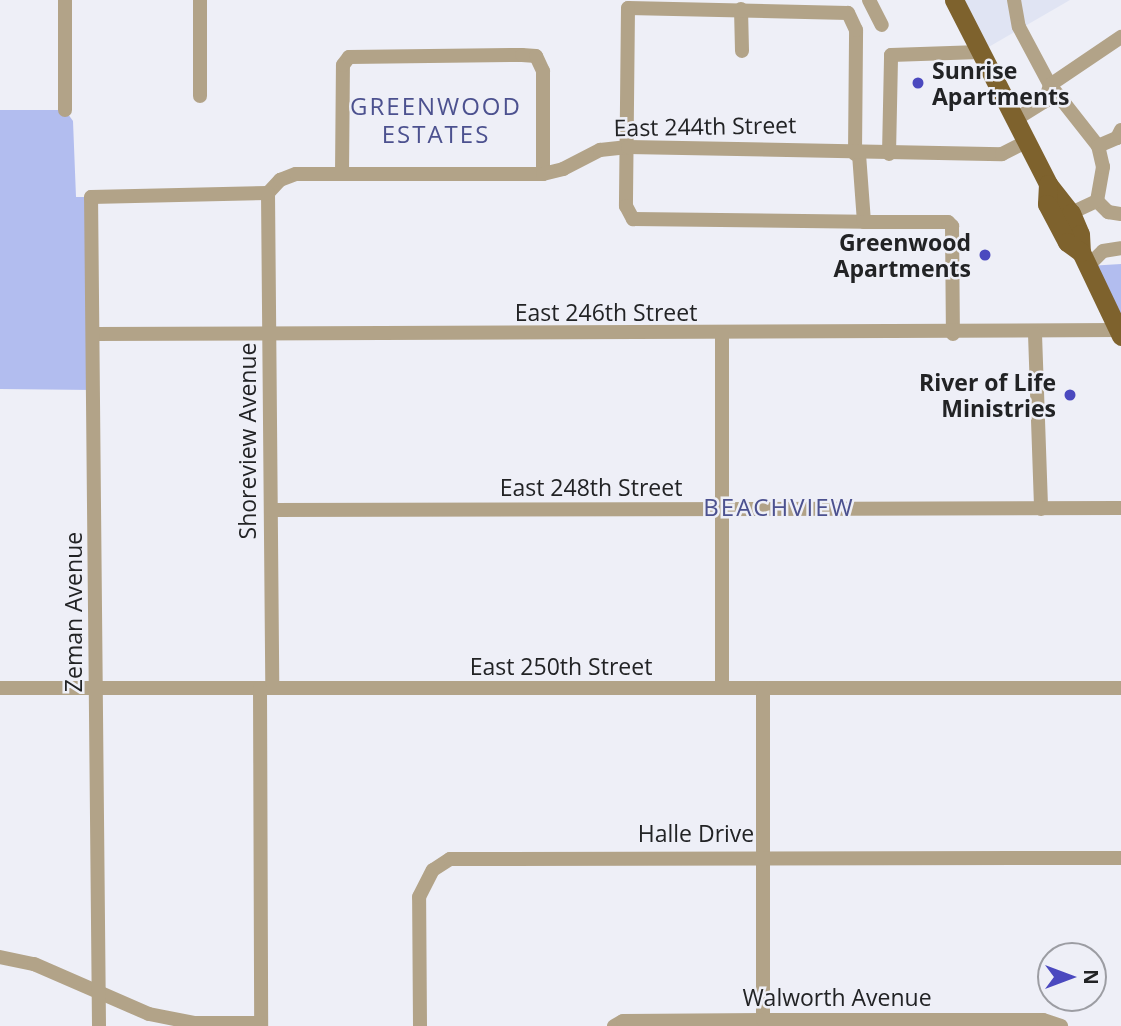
<!DOCTYPE html>
<style>
body{margin:0}
#map{position:relative;width:1121px;height:1026px;overflow:hidden;background:#eeeff7;font-family:"Open Sans",sans-serif}
div>[style]{position:absolute}
.built>*{inset:0;background:#e0e4f3}
.green>*{inset:0;background:#b2bdef}
.minor>*{height:14px;margin:-7px;padding:0 7px;transform-origin:7px;border-radius:7px;background:#b2a388}
.major>*{height:19px;margin:-9.5px;padding:0 9.5px;transform-origin:9.5px;border-radius:9.5px;background:#7e622d}
.dots>*{width:19px;height:19px;translate:-50% -50%;box-sizing:border-box;border:4px solid #eeeff7;border-radius:50%}
span{translate:-50% -50%;white-space:nowrap;text-align:center;line-height:1.15;-webkit-text-stroke:5px #eeeff7;paint-order:stroke}
.poi-label{font-size:23px;color:#222325;font-weight:700}
.left{translate:0 -50%;text-align:left}
.right{translate:-100% -50%;text-align:right}
.street-label{font-size:23px;color:#222325}
.neighbourhood-label{font-size:24px;color:#4c518f;letter-spacing:2px}
.north{position:absolute;left:1037px;top:942px;width:70px;height:70px;box-sizing:border-box;background:#eeeff7;border:2px solid #9c9da3;border-radius:50%;rotate:90deg;font-size:19px;font-weight:700;line-height:28px;text-align:center;color:#222325}
.north::after{content:'';display:block;margin:auto;width:24px;height:32px;background:#4b49bf;clip-path:polygon(50% 0,100% 100%,50% 72%,0 100%)}
</style>
<div id="map">
<div class="built">
<div style="clip-path:polygon(954px 0,1070px 0,980px 52px)"></div>
</div>
<div class="green">
<div style="clip-path:polygon(0 110px,65px 110px,73px 121px,76px 197px,91px 197px,94px 390px,0 389px)"></div>
<div style="clip-path:polygon(1121px 264px,1121px 336px,1088px 266px)"></div>
</div>
<div class="minor">
<div style="left:200px;top:0;width:96px;rotate:90deg"></div>
<div style="left:869px;top:0;width:28px;rotate:63deg"></div>
<div style="left:1014px;top:0;width:27px;rotate:80deg"></div>
<div style="left:1019px;top:27px;width:66px;rotate:61.9deg"></div>
<div style="left:1050px;top:85px;width:17px;rotate:107deg"></div>
<div style="left:1045px;top:101px;width:36px;rotate:148deg"></div>
<div style="left:741px;top:9px;width:42px;rotate:88.6deg"></div>
<div style="left:65px;top:110px;width:110px;rotate:-90deg"></div>
<div style="left:1098px;top:146px;width:78px;rotate:-128.2deg"></div>
<div style="left:1050px;top:85px;width:86px;rotate:-34.1deg"></div>
<div style="left:855px;top:154px;width:124px;rotate:-89.5deg"></div>
<div style="left:856px;top:30px;width:19px;rotate:-115deg"></div>
<div style="left:848px;top:13px;width:220px;rotate:-178.7deg"></div>
<div style="left:628px;top:8px;width:198px;rotate:90.6deg"></div>
<div style="left:626px;top:206px;width:15px;rotate:62deg"></div>
<div style="left:633px;top:219px;width:231px;rotate:0.7deg"></div>
<div style="left:859px;top:154px;width:68px;rotate:85.8deg"></div>
<div style="left:864px;top:222px;width:84px"></div>
<div style="left:948px;top:222px;width:6px;rotate:45deg"></div>
<div style="left:952px;top:226px;width:108px;rotate:89.5deg"></div>
<div style="left:889px;top:154px;width:99px;rotate:-88.8deg"></div>
<div style="left:891px;top:55px;width:89px;rotate:-1.9deg"></div>
<div style="left:342px;top:174px;width:109px;rotate:-89.5deg"></div>
<div style="left:343px;top:65px;width:10px;rotate:-53deg"></div>
<div style="left:349px;top:57px;width:173px;rotate:-0.7deg"></div>
<div style="left:522px;top:55px;width:14px;rotate:4deg"></div>
<div style="left:536px;top:56px;width:17px;rotate:65deg"></div>
<div style="left:543px;top:71px;width:103px;rotate:90deg"></div>
<div style="left:268px;top:193px;width:18px;rotate:-47deg"></div>
<div style="left:280px;top:180px;width:17px;rotate:-21deg"></div>
<div style="left:296px;top:174px;width:247px"></div>
<div style="left:543px;top:174px;width:21px;rotate:-14deg"></div>
<div style="left:563px;top:169px;width:42px;rotate:-27.2deg"></div>
<div style="left:600px;top:150px;width:28px;rotate:-6deg"></div>
<div style="left:628px;top:147px;width:374px;rotate:1.1deg"></div>
<div style="left:1002px;top:154px;width:27px;rotate:-27deg"></div>
<div style="left:268px;top:193px;width:495px;rotate:89.5deg"></div>
<div style="left:1097px;top:201px;width:35px;rotate:-80deg"></div>
<div style="left:1103px;top:167px;width:22px;rotate:-103deg"></div>
<div style="left:1098px;top:146px;width:21px;rotate:-23deg"></div>
<div style="left:1117px;top:138px;width:9px;rotate:-63deg"></div>
<div style="left:1097px;top:201px;width:16px;rotate:45deg"></div>
<div style="left:1108px;top:212px;width:13px;rotate:9deg"></div>
<div style="left:1071px;top:213px;width:29px;rotate:-25deg"></div>
<div style="left:1088px;top:266px;width:21px;rotate:-45deg"></div>
<div style="left:1103px;top:251px;width:18px;rotate:-9deg"></div>
<div style="left:94px;top:334px;width:1024px;rotate:-0.22deg"></div>
<div style="left:1035px;top:334px;width:175px;rotate:88deg"></div>
<div style="left:722px;top:335px;width:353px;rotate:90deg"></div>
<div style="left:271px;top:510px;width:850px;rotate:-0.13deg"></div>
<div style="left:0;top:688px;width:1121px"></div>
<div style="left:260px;top:688px;width:338px;rotate:89.8deg"></div>
<div style="left:763px;top:688px;width:332px;rotate:90deg"></div>
<div style="left:0;top:957px;width:35px;rotate:12deg"></div>
<div style="left:34px;top:964px;width:125px;rotate:23.5deg"></div>
<div style="left:149px;top:1014px;width:47px;rotate:11.1deg"></div>
<div style="left:195px;top:1023px;width:66px"></div>
<div style="left:99px;top:1026px;width:829px;rotate:-90.55deg"></div>
<div style="left:91px;top:197px;width:177px;rotate:-1.3deg"></div>
<div style="left:420px;top:1026px;width:129px;rotate:-90.4deg"></div>
<div style="left:419px;top:897px;width:30px;rotate:-63deg"></div>
<div style="left:433px;top:870px;width:20px;rotate:-33deg"></div>
<div style="left:450px;top:859px;width:671px;rotate:-0.09deg"></div>
<div style="left:614px;top:1026px;width:10px;rotate:-29deg"></div>
<div style="left:623px;top:1021px;width:140px;rotate:-0.4deg"></div>
<div style="left:763px;top:1020px;width:280px"></div>
<div style="left:1043px;top:1020px;width:19px;rotate:18deg"></div>
</div>
<div class="major">
<div style="left:954px;top:0;width:207px;rotate:62.9deg"></div>
<div style="left:1048px;top:184px;width:37px;rotate:52deg"></div>
<div style="left:1071px;top:213px;width:23px;rotate:67deg"></div>
<div style="left:1080px;top:234px;width:18px;rotate:87deg"></div>
<div style="left:1081px;top:252px;width:93px;rotate:64.5deg"></div>
<div style="left:1048px;top:184px;width:20px;rotate:93deg"></div>
<div style="left:1047px;top:204px;width:43px;rotate:62.2deg"></div>
<div style="left:1067px;top:242px;width:17px;rotate:36deg"></div>
</div>
<div class="dots">
<div style="left:918px;top:83px;background:#4b49bf"></div>
<div style="left:985px;top:255px;background:#4b49bf"></div>
<div style="left:1070px;top:395px;background:#4b49bf"></div>
</div>
<div class="poi-label">
<span class="left" style="left:932px;top:83px">Sunrise<br>Apartments</span>
<span class="right" style="left:971px;top:255px">Greenwood<br>Apartments</span>
<span class="right" style="left:1056px;top:395px">River of Life<br>Ministries</span>
</div>
<div class="street-label">
<span style="left:705px;top:126px;rotate:-1deg">East 244th Street</span>
<span style="left:606px;top:312px">East 246th Street</span>
<span style="left:247px;top:441px;rotate:-90deg">Shoreview Avenue</span>
<span style="left:591px;top:487px">East 248th Street</span>
<span style="left:73px;top:612px;rotate:-90deg">Zeman Avenue</span>
<span style="left:561px;top:666px">East 250th Street</span>
<span style="left:696px;top:833px">Halle Drive</span>
<span style="left:837px;top:997px">Walworth Avenue</span>
</div>
<div class="neighbourhood-label">
<span style="left:436px;top:120px">GREENWOOD<br>ESTATES</span>
<span style="left:779px;top:507px">BEACHVIEW</span>
</div>
<div class="north">N</div>
</div>
